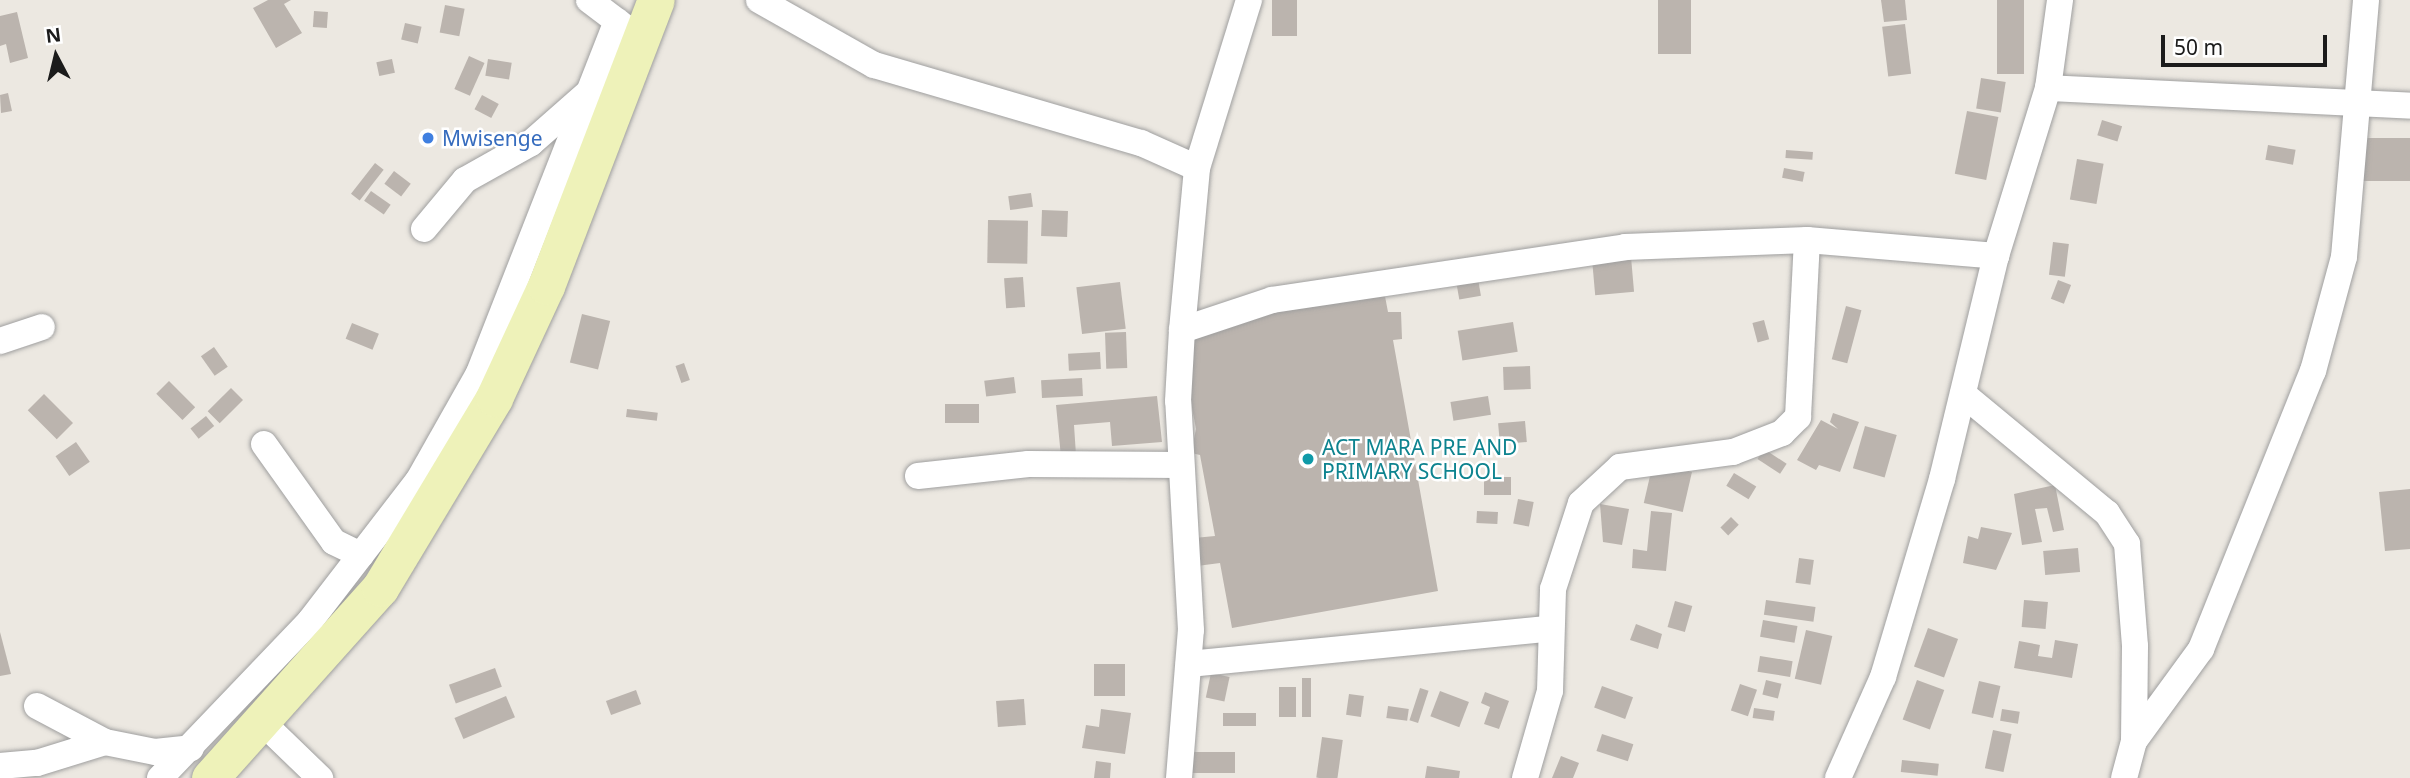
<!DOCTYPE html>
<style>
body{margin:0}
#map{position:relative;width:2410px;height:778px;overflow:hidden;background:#ece8e1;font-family:"Noto Sans",sans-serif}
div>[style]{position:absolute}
.building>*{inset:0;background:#bbb4ae;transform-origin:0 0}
.roads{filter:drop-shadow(0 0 2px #9f9f9f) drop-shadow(0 0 2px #9f9f9f)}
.street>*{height:26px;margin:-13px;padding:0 13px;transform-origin:13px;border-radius:13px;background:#fff}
.secondary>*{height:37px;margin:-18.5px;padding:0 18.5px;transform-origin:18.5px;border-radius:18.5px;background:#eef2b9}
.dots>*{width:19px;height:19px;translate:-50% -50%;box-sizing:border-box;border:4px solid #fff;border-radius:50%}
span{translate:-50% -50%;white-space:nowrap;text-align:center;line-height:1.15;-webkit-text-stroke:5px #fff;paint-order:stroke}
.shop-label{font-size:21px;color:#366cbe}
.left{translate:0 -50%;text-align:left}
.culture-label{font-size:21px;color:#0d838f}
.north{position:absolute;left:21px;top:21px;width:70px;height:70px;-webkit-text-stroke:5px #fff;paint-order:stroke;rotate:353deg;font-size:19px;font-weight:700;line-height:28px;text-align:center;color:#1b1b1b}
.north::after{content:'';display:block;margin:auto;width:24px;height:32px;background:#1b1b1b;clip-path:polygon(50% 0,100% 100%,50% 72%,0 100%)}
.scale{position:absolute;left:2161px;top:35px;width:166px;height:32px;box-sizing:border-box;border:4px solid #1b1b1b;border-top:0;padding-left:9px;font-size:21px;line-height:24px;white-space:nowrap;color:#1b1b1b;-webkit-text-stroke:5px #fff;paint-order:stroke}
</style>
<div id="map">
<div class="building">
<div style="clip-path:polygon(268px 0,291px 0,284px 4px,302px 33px,276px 48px,253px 8px)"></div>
<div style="left:1272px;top:0;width:25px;height:36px"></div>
<div style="left:1658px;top:0;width:33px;height:54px"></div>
<div style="clip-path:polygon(1881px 0,1905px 0,1907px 20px,1884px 22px)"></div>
<div style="left:1997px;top:0;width:27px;height:74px"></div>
<div style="left:445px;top:5px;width:20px;height:28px;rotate:11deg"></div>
<div style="left:314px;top:11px;width:14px;height:16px;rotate:4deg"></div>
<div style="clip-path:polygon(17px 12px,28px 58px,10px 63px,6px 44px,0 46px,0 16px)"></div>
<div style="left:405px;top:23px;width:17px;height:17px;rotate:13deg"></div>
<div style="left:1905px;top:24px;width:50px;height:23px;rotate:83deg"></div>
<div style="left:469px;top:56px;width:17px;height:36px;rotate:24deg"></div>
<div style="left:392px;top:59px;width:14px;height:16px;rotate:78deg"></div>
<div style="left:488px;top:59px;width:24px;height:17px;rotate:9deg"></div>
<div style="left:1981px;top:78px;width:25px;height:31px;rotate:9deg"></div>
<div style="clip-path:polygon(8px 93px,12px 111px,1px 113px,0 95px)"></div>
<div style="left:482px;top:95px;width:19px;height:16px;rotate:28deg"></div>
<div style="left:1967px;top:111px;width:32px;height:64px;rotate:11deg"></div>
<div style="left:2102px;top:120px;width:21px;height:16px;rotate:17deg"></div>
<div style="left:2410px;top:138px;width:43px;height:49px;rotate:90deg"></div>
<div style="left:2268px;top:145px;width:28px;height:15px;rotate:10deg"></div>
<div style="left:1786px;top:150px;width:27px;height:8px;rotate:4deg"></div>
<div style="left:2077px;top:159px;width:27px;height:41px;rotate:10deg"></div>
<div style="left:375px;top:163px;width:11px;height:39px;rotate:38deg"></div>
<div style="left:1784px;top:168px;width:21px;height:10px;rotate:11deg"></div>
<div style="left:394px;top:171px;width:21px;height:16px;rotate:37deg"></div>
<div style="left:371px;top:191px;width:24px;height:12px;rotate:35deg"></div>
<div style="left:1031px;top:193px;width:14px;height:23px;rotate:82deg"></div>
<div style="left:1042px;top:210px;width:26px;height:26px;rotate:2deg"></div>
<div style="left:988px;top:220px;width:40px;height:43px;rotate:1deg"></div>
<div style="left:2053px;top:242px;width:16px;height:33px;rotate:7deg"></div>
<div style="left:1631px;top:257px;width:35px;height:39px;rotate:85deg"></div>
<div style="left:1023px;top:277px;width:30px;height:19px;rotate:86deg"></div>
<div style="left:1478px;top:279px;width:17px;height:22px;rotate:80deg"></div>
<div style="left:2058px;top:280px;width:14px;height:20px;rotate:21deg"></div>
<div style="left:1120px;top:282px;width:47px;height:44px;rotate:83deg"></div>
<div style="clip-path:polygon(1384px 291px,1388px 312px,1401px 312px,1402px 339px,1393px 340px,1438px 591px,1232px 628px,1220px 563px,1197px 566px,1194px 538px,1215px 536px,1200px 455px,1191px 453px,1196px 429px,1177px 328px)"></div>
<div style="left:1846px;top:306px;width:16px;height:55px;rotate:15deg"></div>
<div style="left:582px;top:314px;width:29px;height:50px;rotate:14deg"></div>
<div style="left:1764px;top:320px;width:20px;height:12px;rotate:75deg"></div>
<div style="left:1513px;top:322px;width:30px;height:56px;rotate:81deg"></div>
<div style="left:352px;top:323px;width:29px;height:17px;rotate:22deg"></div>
<div style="left:1126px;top:332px;width:36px;height:21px;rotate:88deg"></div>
<div style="left:214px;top:347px;width:24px;height:16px;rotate:55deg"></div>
<div style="left:1100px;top:352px;width:17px;height:32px;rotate:87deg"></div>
<div style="left:684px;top:363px;width:18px;height:9px;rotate:71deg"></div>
<div style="left:1530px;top:366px;width:23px;height:27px;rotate:88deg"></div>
<div style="left:1014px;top:377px;width:16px;height:30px;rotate:83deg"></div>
<div style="left:1082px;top:378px;width:18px;height:41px;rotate:87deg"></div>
<div style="left:169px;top:381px;width:37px;height:18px;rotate:45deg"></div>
<div style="left:231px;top:388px;width:17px;height:33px;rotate:45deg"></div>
<div style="left:44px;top:394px;width:41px;height:23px;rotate:45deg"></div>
<div style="clip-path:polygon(1157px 396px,1162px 442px,1112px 446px,1110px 422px,1074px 425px,1076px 455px,1061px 457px,1056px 405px)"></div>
<div style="left:1488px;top:396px;width:19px;height:38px;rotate:81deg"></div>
<div style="left:945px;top:404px;width:34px;height:19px"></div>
<div style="left:627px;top:409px;width:31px;height:8px;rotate:7deg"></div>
<div style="clip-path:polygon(1833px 413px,1859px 422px,1840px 472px,1819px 465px,1816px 470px,1797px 460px,1821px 420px,1838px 429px,1830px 422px)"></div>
<div style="left:206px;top:416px;width:13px;height:20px;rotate:51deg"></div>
<div style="left:1525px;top:421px;width:21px;height:27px;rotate:85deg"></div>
<div style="left:1865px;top:426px;width:33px;height:44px;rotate:16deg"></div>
<div style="left:76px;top:442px;width:24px;height:25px;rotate:55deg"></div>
<div style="left:1764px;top:449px;width:27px;height:12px;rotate:33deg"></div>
<div style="left:1653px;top:463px;width:40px;height:41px;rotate:13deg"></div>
<div style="left:1734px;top:473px;width:26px;height:15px;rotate:31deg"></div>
<div style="left:1511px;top:477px;width:18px;height:27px;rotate:90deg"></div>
<div style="clip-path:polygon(2055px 485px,2064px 530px,2053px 532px,2047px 508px,2035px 509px,2042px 542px,2022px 545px,2014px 494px)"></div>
<div style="clip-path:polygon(2410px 489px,2410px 549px,2385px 551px,2379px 492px)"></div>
<div style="left:1518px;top:499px;width:16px;height:25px;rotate:11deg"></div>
<div style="clip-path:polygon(1600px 504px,1629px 509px,1622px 545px,1603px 542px)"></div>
<div style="left:1477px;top:511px;width:21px;height:12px;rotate:3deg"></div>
<div style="clip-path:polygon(1651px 511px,1672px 513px,1666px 571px,1632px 568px,1633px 549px,1647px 551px)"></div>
<div style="left:1731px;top:517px;width:11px;height:15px;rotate:45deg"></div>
<div style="clip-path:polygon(1981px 527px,2012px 533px,1996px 570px,1963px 563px,1968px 536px,1978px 539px)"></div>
<div style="left:2078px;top:548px;width:24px;height:35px;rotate:85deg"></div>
<div style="left:1799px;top:558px;width:15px;height:25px;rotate:8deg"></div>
<div style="left:1766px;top:600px;width:50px;height:15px;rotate:8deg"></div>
<div style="left:2024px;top:600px;width:24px;height:27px;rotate:5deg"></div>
<div style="left:1675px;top:601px;width:18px;height:27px;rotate:16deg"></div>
<div style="left:1763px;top:620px;width:35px;height:17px;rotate:10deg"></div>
<div style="clip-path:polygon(1636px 624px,1662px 634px,1658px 649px,1630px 640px)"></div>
<div style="left:1928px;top:628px;width:32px;height:41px;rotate:20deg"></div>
<div style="left:1806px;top:630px;width:27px;height:50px;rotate:13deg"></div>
<div style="clip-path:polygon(0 632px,11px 674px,0 676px)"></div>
<div style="clip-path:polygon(2055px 640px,2078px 644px,2072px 678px,2014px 668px,2019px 641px,2040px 645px,2038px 656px,2052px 658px)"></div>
<div style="left:1760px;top:656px;width:33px;height:16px;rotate:9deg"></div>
<div style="left:1094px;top:664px;width:31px;height:32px"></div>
<div style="left:495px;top:668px;width:20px;height:49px;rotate:70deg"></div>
<div style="left:1211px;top:673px;width:19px;height:25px;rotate:12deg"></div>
<div style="left:1302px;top:678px;width:9px;height:39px"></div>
<div style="left:1766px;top:680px;width:16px;height:15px;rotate:14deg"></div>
<div style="left:1917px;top:680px;width:29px;height:42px;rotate:20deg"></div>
<div style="left:1979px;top:681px;width:22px;height:33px;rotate:13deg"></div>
<div style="left:1740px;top:684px;width:18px;height:28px;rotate:19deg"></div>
<div style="left:1602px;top:686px;width:33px;height:23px;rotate:20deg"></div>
<div style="left:1279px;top:687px;width:17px;height:30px"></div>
<div style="left:1420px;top:688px;width:9px;height:34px;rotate:18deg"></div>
<div style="left:636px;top:690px;width:15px;height:32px;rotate:70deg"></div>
<div style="left:1440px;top:691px;width:31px;height:27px;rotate:21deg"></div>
<div style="clip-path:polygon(1485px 692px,1509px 701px,1499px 729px,1484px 724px,1490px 707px,1481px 703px)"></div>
<div style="left:1349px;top:694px;width:15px;height:21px;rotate:8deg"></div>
<div style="left:506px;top:696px;width:23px;height:56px;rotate:67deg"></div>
<div style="left:1024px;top:699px;width:26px;height:28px;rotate:86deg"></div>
<div style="left:1388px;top:706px;width:21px;height:12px;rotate:8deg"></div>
<div style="left:1754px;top:708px;width:21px;height:10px;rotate:8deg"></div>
<div style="clip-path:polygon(1101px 709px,1131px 713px,1125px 754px,1082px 748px,1086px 725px,1099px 727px)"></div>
<div style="left:2002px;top:709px;width:18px;height:12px;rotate:9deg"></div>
<div style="left:1256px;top:713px;width:13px;height:33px;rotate:90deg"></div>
<div style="left:1993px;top:730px;width:19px;height:39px;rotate:12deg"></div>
<div style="left:1602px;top:734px;width:33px;height:18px;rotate:18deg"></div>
<div style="left:1322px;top:737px;width:21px;height:41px;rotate:8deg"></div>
<div style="left:1191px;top:752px;width:44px;height:21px"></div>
<div style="clip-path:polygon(1561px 756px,1579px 763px,1573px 778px,1552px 778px)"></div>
<div style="left:1902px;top:760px;width:37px;height:12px;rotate:6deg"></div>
<div style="clip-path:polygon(1096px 761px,1111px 763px,1110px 778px,1094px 778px)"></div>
<div style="clip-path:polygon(1427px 766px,1460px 771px,1459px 778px,1425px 778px)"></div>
</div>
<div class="roads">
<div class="street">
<div style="left:589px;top:0;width:51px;rotate:37.1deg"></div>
<div style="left:759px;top:0;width:132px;rotate:29.5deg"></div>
<div style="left:874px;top:65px;width:278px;rotate:16.3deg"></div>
<div style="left:1141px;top:143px;width:61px;rotate:24.1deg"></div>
<div style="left:2048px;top:88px;width:362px;rotate:2.8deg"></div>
<div style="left:424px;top:229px;width:64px;rotate:-50.1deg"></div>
<div style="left:465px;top:180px;width:76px;rotate:-29.3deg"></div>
<div style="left:531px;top:143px;width:76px;rotate:-41.3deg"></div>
<div style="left:1182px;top:330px;width:95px;rotate:-18.4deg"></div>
<div style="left:1272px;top:300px;width:357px;rotate:-8.5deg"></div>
<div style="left:1625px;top:247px;width:182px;rotate:-2.2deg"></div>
<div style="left:1807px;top:240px;width:190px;rotate:4.8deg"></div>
<div style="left:0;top:341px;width:44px;rotate:-18.4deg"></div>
<div style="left:1963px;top:394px;width:187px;rotate:39.6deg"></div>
<div style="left:2107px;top:513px;width:37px;rotate:57deg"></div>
<div style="left:2127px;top:544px;width:102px;rotate:85.5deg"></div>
<div style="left:2135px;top:646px;width:95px;rotate:90.6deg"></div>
<div style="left:2134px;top:741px;width:38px;rotate:105deg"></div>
<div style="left:264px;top:444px;width:120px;rotate:54.5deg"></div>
<div style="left:334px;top:542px;width:30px;rotate:26deg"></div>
<div style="left:918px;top:476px;width:111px;rotate:-6.2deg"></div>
<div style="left:1028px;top:464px;width:153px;rotate:0.4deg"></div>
<div style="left:1189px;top:664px;width:362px;rotate:-5.6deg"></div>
<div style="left:37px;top:706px;width:77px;rotate:27.9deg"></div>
<div style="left:105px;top:742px;width:51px;rotate:11.3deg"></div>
<div style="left:155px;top:752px;width:36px;rotate:-6deg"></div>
<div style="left:262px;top:722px;width:81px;rotate:44deg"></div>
<div style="left:2134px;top:741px;width:114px;rotate:-53.9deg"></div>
<div style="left:2201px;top:649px;width:300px;rotate:-68.1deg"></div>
<div style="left:2313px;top:371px;width:118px;rotate:-74.8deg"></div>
<div style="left:2344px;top:257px;width:258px;rotate:-85.1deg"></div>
<div style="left:0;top:766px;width:37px;rotate:-5deg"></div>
<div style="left:37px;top:763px;width:71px;rotate:-17.2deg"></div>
<div style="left:160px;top:778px;width:217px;rotate:-46.3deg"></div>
<div style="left:310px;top:621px;width:177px;rotate:-52.4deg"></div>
<div style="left:418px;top:481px;width:124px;rotate:-60.5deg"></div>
<div style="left:479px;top:373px;width:378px;rotate:-68.6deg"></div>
<div style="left:1179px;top:778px;width:148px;rotate:-85.4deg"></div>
<div style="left:1191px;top:630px;width:229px;rotate:-93.2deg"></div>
<div style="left:1178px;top:401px;width:71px;rotate:-86.8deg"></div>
<div style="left:1182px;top:330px;width:163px;rotate:-84.7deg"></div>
<div style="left:1197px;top:168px;width:176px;rotate:-72.8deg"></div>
<div style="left:1525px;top:778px;width:91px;rotate:-74deg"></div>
<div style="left:1550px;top:691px;width:102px;rotate:-88.3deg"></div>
<div style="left:1553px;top:589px;width:90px;rotate:-72deg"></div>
<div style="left:1581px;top:503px;width:53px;rotate:-42.7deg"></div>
<div style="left:1620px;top:467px;width:114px;rotate:-7.6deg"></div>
<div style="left:1733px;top:452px;width:53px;rotate:-21.2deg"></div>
<div style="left:1782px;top:433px;width:23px;rotate:-45deg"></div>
<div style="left:1798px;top:417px;width:177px;rotate:-87.1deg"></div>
<div style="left:1838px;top:778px;width:111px;rotate:-66deg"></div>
<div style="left:1883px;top:677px;width:207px;rotate:-73.4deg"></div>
<div style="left:1942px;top:479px;width:229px;rotate:-76.4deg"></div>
<div style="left:1996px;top:256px;width:176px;rotate:-72.8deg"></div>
<div style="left:2048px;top:88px;width:89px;rotate:-82.2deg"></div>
</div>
<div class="secondary">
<div style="left:210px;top:778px;width:255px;rotate:-48.2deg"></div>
<div style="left:380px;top:588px;width:222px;rotate:-59deg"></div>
<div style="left:494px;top:398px;width:123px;rotate:-65.1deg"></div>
<div style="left:546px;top:286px;width:306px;rotate:-69deg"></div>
</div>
</div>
<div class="dots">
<div style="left:428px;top:138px;background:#3f7fe0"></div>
<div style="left:1308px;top:459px;background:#0f9aa8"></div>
</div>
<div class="shop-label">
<span class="left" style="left:442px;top:138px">Mwisenge</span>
</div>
<div class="culture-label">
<span class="left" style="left:1322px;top:459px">ACT MARA PRE AND<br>PRIMARY SCHOOL</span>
</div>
<div class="north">N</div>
<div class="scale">50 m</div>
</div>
